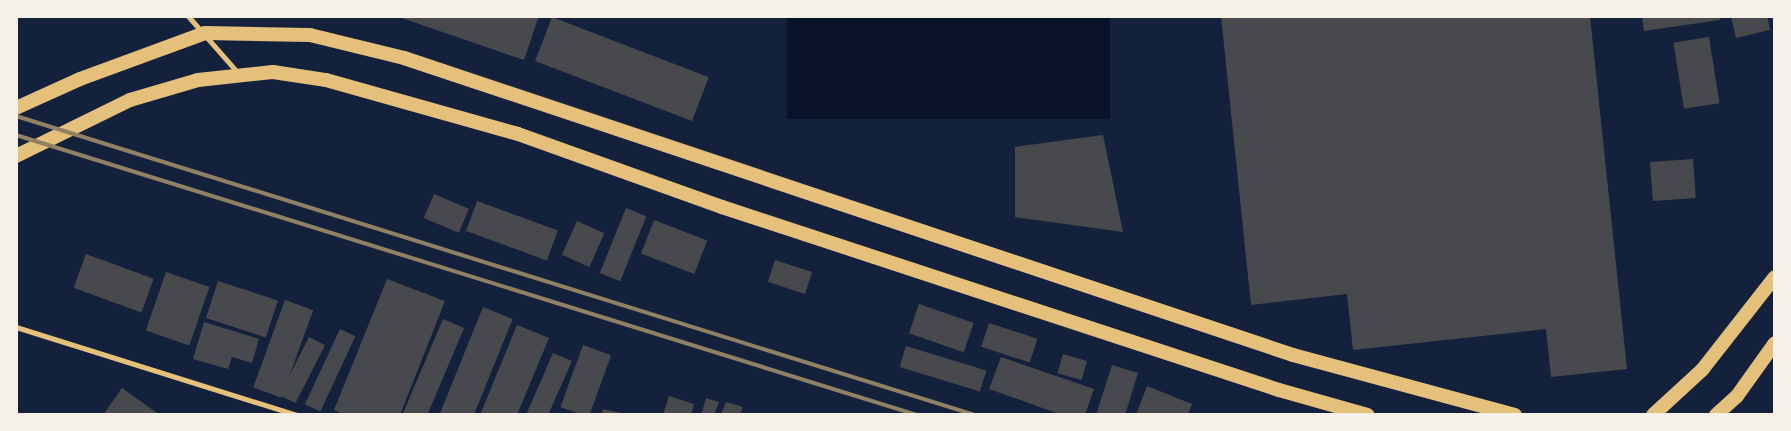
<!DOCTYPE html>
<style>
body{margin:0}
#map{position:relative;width:1791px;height:431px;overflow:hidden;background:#14213d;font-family:"PT Sans Narrow",sans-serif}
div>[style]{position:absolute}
.water>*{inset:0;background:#0b132b;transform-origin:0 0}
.building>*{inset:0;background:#48494c;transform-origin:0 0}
.minor>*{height:5px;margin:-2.5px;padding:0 2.5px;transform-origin:2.5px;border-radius:2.5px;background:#e5c07b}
.trunk>*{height:14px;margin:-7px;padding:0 7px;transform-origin:7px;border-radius:7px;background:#e5c07b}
.rail>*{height:4px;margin:-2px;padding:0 2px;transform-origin:2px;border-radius:2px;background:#918062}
span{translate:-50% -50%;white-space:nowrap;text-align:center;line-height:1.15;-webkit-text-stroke:4px #f6f1e7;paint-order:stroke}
.frame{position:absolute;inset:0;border:18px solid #f6f1e7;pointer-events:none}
</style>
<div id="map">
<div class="water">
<div style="left:787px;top:16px;width:323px;height:103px"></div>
</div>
<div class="building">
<div style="clip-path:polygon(396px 16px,539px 16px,524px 60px)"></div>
<div style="clip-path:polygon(1221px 16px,1590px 16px,1627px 369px,1551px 377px,1546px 329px,1353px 350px,1347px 294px,1251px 305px)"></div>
<div style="clip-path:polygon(1642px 16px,1720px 16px,1720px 20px,1644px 31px)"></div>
<div style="clip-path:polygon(1731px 16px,1767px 16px,1770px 30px,1736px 38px)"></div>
<div style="left:552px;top:17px;width:168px;height:47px;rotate:21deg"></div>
<div style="left:1709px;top:37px;width:67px;height:36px;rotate:81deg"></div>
<div style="clip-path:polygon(1103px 135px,1123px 232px,1015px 217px,1015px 147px)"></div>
<div style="left:1693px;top:159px;width:39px;height:43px;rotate:86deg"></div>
<div style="left:434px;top:194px;width:38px;height:26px;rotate:23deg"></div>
<div style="left:477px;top:201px;width:86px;height:32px;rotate:20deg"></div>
<div style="left:626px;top:208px;width:22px;height:70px;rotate:22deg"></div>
<div style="left:654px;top:220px;width:57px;height:36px;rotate:21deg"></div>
<div style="left:577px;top:221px;width:30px;height:37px;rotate:24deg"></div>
<div style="left:86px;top:254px;width:72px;height:36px;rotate:20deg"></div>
<div style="left:775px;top:260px;width:39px;height:23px;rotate:18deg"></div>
<div style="left:166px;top:272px;width:46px;height:62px;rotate:19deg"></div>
<div style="clip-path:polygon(387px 279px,445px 301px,400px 415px,346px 415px,334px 410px)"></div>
<div style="left:218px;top:281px;width:63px;height:39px;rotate:18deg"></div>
<div style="left:285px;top:300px;width:30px;height:93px;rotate:20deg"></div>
<div style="left:919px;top:304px;width:58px;height:31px;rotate:19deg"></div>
<div style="left:483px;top:307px;width:32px;height:116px;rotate:22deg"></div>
<div style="left:443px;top:319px;width:23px;height:104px;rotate:23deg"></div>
<div style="clip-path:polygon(204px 322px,259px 339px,252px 363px,232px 357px,228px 369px,193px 359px)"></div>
<div style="left:989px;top:323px;width:51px;height:25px;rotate:18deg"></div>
<div style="clip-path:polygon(517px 325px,549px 338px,517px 415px,480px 415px)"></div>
<div style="left:340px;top:329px;width:17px;height:83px;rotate:25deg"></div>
<div style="left:309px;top:337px;width:18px;height:65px;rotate:27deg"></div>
<div style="left:583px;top:345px;width:30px;height:66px;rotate:20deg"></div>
<div style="left:906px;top:346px;width:84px;height:22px;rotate:17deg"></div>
<div style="clip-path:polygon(553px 353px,572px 361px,548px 415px,526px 415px)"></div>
<div style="left:1063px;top:354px;width:25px;height:20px;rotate:16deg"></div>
<div style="clip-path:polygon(1001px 357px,1094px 389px,1085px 415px,1062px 415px,989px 389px)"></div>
<div style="clip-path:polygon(1112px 365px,1138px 373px,1125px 415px,1096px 415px)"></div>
<div style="clip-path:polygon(1147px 386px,1192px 404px,1188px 415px,1136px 415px)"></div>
<div style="clip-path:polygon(122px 388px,160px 415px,103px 415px)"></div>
<div style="clip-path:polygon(669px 396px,694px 404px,691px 415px,663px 415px)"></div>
<div style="clip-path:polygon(706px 398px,719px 402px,714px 415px,701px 415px)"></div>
<div style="clip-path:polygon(726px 402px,743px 407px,740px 415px,721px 415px)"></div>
<div style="clip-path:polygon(603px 409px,626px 414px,626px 415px,601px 415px)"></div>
</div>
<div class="minor">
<div style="left:188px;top:16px;width:77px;rotate:48.7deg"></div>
<div style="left:16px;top:327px;width:294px;rotate:17.4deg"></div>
</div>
<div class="trunk">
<div style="left:16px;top:108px;width:70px;rotate:-24.4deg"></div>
<div style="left:80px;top:79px;width:133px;rotate:-20.2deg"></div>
<div style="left:205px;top:33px;width:105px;rotate:1.1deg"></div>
<div style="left:310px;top:35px;width:97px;rotate:13.7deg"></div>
<div style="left:404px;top:58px;width:937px;rotate:18.47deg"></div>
<div style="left:1293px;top:355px;width:230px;rotate:15.1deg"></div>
<div style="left:16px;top:156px;width:127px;rotate:-26.2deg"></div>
<div style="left:130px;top:100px;width:71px;rotate:-16.4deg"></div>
<div style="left:198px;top:80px;width:75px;rotate:-6.1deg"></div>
<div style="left:273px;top:72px;width:54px;rotate:8.6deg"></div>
<div style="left:326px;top:80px;width:199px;rotate:15.7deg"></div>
<div style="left:518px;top:134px;width:217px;rotate:19.7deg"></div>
<div style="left:722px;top:207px;width:586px;rotate:18.19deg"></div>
<div style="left:1279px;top:390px;width:92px;rotate:15.7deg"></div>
<div style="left:1653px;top:415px;width:67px;rotate:-42.6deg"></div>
<div style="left:1702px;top:370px;width:118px;rotate:-51.9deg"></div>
<div style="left:1716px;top:415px;width:28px;rotate:-42deg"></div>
<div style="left:1737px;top:396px;width:65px;rotate:-54.4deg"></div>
</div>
<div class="rail">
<div style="left:16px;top:116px;width:1005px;rotate:17.32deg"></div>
<div style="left:16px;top:135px;width:944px;rotate:17.26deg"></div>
</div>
<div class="frame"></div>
</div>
